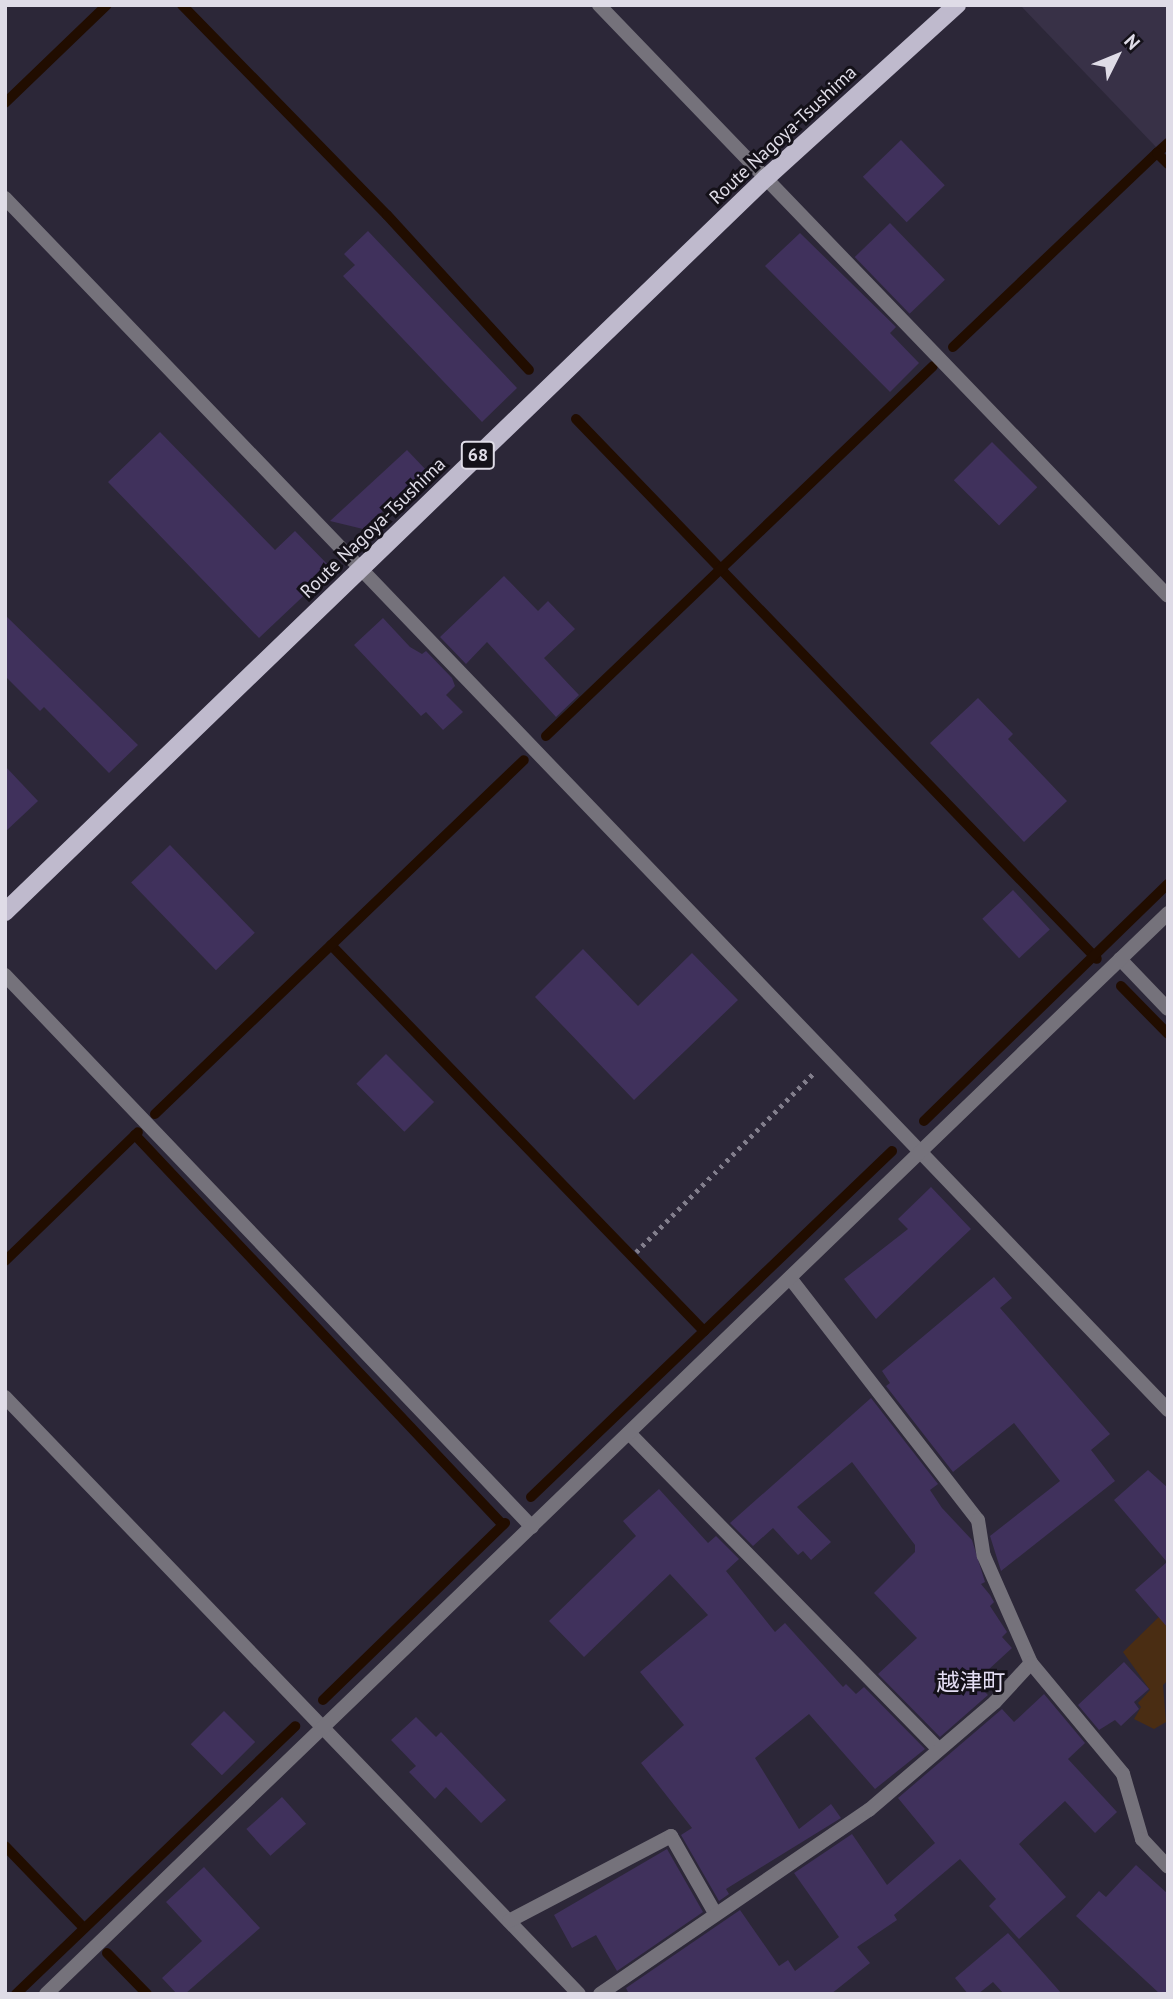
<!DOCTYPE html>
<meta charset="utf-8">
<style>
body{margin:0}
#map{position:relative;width:1173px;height:1999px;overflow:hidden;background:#2c2738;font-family:"PT Sans","Noto Sans JP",sans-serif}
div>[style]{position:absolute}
.built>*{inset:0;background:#383147}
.green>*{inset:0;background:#4a2d13}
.stream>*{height:10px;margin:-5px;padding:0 5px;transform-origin:5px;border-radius:5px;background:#210d00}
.building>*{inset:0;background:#40315c;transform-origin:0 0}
.path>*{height:4.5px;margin-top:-2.25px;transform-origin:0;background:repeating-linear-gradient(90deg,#827e8c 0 3.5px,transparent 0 8.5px)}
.minor>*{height:14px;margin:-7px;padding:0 7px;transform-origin:7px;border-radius:7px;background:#75727b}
.primary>*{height:18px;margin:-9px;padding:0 9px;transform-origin:9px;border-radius:9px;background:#bfbacd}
span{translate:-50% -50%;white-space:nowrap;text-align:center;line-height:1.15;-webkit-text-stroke:6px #141119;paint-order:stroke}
.shield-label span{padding:2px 5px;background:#141119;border:2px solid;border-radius:5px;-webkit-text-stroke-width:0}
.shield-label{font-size:18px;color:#dfdce7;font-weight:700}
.street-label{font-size:19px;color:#dfdce7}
.quarter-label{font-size:23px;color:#e4def4}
.frame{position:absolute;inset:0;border:7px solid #dfdce7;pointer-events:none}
.north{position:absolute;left:1082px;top:21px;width:70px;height:70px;-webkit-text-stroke:5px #141119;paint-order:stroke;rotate:47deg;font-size:19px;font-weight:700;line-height:28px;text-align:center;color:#dfdce7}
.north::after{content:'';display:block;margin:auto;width:24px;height:32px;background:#dfdce7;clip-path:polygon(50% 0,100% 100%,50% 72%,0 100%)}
</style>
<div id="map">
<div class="built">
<div style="clip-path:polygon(1020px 5px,1168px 5px,1168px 136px,1156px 147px)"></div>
</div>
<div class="green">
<div style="clip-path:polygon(1168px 1608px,1168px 1680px,1163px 1685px,1166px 1722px,1154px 1729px,1134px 1719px,1141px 1707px,1138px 1703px,1150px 1690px,1123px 1652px)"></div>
</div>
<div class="stream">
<div style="left:182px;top:5px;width:293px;rotate:45.7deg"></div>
<div style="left:387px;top:215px;width:210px;rotate:47.5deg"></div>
<div style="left:5px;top:103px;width:141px;rotate:-43.9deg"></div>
<div style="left:1157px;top:153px;width:15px;rotate:-42deg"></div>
<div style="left:953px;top:347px;width:282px;rotate:-43.6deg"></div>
<div style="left:1157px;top:153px;width:16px;rotate:45deg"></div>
<div style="left:576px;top:419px;width:750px;rotate:46.03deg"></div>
<div style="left:546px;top:736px;width:535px;rotate:-43.71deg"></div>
<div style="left:331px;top:945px;width:537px;rotate:45.98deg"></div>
<div style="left:1121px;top:986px;width:67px;rotate:45.6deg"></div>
<div style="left:155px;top:1114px;width:511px;rotate:-43.81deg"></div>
<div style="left:924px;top:1121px;width:340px;rotate:-44.2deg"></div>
<div style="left:135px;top:1135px;width:536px;rotate:46.66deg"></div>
<div style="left:5px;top:1261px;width:185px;rotate:-44.1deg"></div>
<div style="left:531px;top:1497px;width:500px;rotate:-43.78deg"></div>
<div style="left:323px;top:1700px;width:254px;rotate:-44.2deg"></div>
<div style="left:5px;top:1846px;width:114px;rotate:46.1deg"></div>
<div style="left:107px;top:1953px;width:57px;rotate:45.7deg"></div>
<div style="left:16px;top:1994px;width:387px;rotate:-43.8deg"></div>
</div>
<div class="building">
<div style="left:901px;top:140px;width:63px;height:53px;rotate:46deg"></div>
<div style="left:890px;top:223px;width:79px;height:49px;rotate:46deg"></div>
<div style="clip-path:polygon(368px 231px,517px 388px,482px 422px,343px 276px,355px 265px,344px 254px)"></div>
<div style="clip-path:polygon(800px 233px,896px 327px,890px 333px,919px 363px,890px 392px,765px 266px)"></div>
<div style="clip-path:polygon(160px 432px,275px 550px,295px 531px,332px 569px,259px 638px,108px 482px)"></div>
<div style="left:992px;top:442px;width:64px;height:54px;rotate:45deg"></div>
<div style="clip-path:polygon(407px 450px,427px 471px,363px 529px,330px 521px)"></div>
<div style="clip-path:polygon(504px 576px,538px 611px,548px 601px,575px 629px,544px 658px,579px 695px,556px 717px,487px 642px,466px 664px,440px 637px)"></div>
<div style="clip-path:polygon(5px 615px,138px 745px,109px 773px,44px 707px,40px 711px,5px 676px)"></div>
<div style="clip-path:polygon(383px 618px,410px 647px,422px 654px,426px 651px,452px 678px,455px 686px,446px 695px,463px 712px,443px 730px,426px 712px,421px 716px,354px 645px)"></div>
<div style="clip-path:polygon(978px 698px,1013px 734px,1008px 739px,1067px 801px,1024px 842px,930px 743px)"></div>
<div style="clip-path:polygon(5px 766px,38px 801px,5px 832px)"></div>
<div style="left:170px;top:845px;width:122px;height:54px;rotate:46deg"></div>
<div style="left:1013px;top:890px;width:54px;height:42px;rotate:47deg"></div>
<div style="clip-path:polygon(583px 949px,638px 1006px,692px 953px,738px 1000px,634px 1100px,535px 997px)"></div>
<div style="left:386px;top:1054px;width:68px;height:42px;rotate:45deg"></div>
<div style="clip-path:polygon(931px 1187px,971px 1229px,876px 1319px,844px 1279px,908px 1229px,898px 1219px)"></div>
<div style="clip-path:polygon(994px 1277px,1012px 1298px,1000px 1308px,1110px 1434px,1091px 1450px,1115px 1481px,1001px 1571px,990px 1536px,1060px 1481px,1014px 1423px,953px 1472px,886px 1386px,890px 1383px,882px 1371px)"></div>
<div style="clip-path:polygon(871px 1398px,938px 1484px,930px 1490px,942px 1508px,972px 1540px,985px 1582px,981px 1584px,990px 1595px,994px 1602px,990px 1606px,1007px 1632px,1002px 1637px,1012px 1648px,975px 1682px,988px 1695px,940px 1737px,878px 1674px,917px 1638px,874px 1593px,915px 1552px,915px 1545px,852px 1462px,797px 1507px,831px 1542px,811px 1560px,803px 1551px,798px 1555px,773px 1528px,753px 1546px,730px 1523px)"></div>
<div style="clip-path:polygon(1148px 1470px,1168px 1488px,1168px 1628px,1135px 1590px,1167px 1562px,1114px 1500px)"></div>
<div style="clip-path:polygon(659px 1489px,708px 1543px,716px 1536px,739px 1559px,726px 1571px,775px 1632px,785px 1623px,843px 1687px,846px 1684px,856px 1694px,864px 1687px,925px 1749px,875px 1789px,809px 1714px,755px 1758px,799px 1829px,831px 1804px,841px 1818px,726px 1889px,729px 1894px,719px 1901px,681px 1835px,692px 1828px,641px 1763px,684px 1725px,640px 1672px,708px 1615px,670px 1574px,584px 1657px,549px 1621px,636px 1536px,623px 1521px)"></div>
<div style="clip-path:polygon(1124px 1662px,1149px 1689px,1134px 1702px,1139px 1709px,1121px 1726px,1115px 1720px,1099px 1730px,1078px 1705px)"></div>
<div style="clip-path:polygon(1044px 1694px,1085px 1743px,1068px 1759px,1117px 1812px,1095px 1833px,1065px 1801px,1019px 1844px,1066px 1897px,1019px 1939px,989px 1906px,996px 1899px,960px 1859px,894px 1915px,897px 1920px,857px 1947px,870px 1963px,831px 1994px,629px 1994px,626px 1988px,740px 1910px,779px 1966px,788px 1960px,795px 1971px,839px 1937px,794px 1873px,852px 1834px,887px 1885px,935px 1843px,898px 1798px,1002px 1709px,1014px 1722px)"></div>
<div style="left:224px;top:1711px;width:44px;height:47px;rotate:45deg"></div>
<div style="clip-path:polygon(416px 1717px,436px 1737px,441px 1732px,506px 1800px,481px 1823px,446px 1787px,435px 1799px,409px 1772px,416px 1766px,391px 1740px)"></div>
<div style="left:282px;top:1797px;width:36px;height:48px;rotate:48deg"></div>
<div style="clip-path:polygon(667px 1849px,703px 1912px,617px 1971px,596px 1935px,572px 1948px,554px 1915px)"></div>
<div style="clip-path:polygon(1136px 1865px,1168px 1894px,1168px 1994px,1160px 1994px,1076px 1916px,1099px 1891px,1106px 1897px)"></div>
<div style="clip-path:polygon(204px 1867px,260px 1928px,185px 1994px,177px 1994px,162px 1978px,202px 1941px,166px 1902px)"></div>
<div style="clip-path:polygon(1008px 1933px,1062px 1994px,1004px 1994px,993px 1982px,978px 1994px,968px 1994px,955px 1978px)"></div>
</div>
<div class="path">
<div style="left:636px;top:1252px;width:251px;rotate:-45.2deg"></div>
</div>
<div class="minor">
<div style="left:599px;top:5px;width:820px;rotate:46.09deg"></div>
<div style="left:5px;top:198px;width:1680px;rotate:46.18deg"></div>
<div style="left:1120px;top:959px;width:69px;rotate:46.2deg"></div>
<div style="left:5px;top:975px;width:763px;rotate:46.33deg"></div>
<div style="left:790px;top:1278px;width:306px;rotate:52.2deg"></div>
<div style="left:978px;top:1520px;width:36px;rotate:81deg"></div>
<div style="left:984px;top:1556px;width:117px;rotate:66.3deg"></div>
<div style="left:5px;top:1397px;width:828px;rotate:46.13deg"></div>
<div style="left:629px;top:1433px;width:441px;rotate:45.6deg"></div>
<div style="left:509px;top:1921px;width:183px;rotate:-27.7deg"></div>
<div style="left:671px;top:1836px;width:89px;rotate:60.3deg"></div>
<div style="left:46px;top:1994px;width:1558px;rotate:-43.93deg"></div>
<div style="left:600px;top:1994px;width:326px;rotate:-34.4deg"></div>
<div style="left:869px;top:1810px;width:166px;rotate:-40.6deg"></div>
<div style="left:995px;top:1702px;width:53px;rotate:-47.3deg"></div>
<div style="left:1031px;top:1663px;width:144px;rotate:50.3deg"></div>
<div style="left:1123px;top:1774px;width:68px;rotate:73.7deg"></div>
<div style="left:1142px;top:1839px;width:38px;rotate:47deg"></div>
</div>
<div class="primary">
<div style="left:5px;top:912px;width:1057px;rotate:-43.97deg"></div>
<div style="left:766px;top:178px;width:258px;rotate:-42.2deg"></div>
</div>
<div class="shield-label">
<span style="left:478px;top:455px">68</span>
</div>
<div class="street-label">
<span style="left:783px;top:135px;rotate:-43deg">Route Nagoya-Tsushima</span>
<span style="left:373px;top:528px;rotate:-44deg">Route Nagoya-Tsushima</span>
</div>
<div class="quarter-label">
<span style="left:971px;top:1682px">越津町</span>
</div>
<div class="frame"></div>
<div class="north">N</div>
</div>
